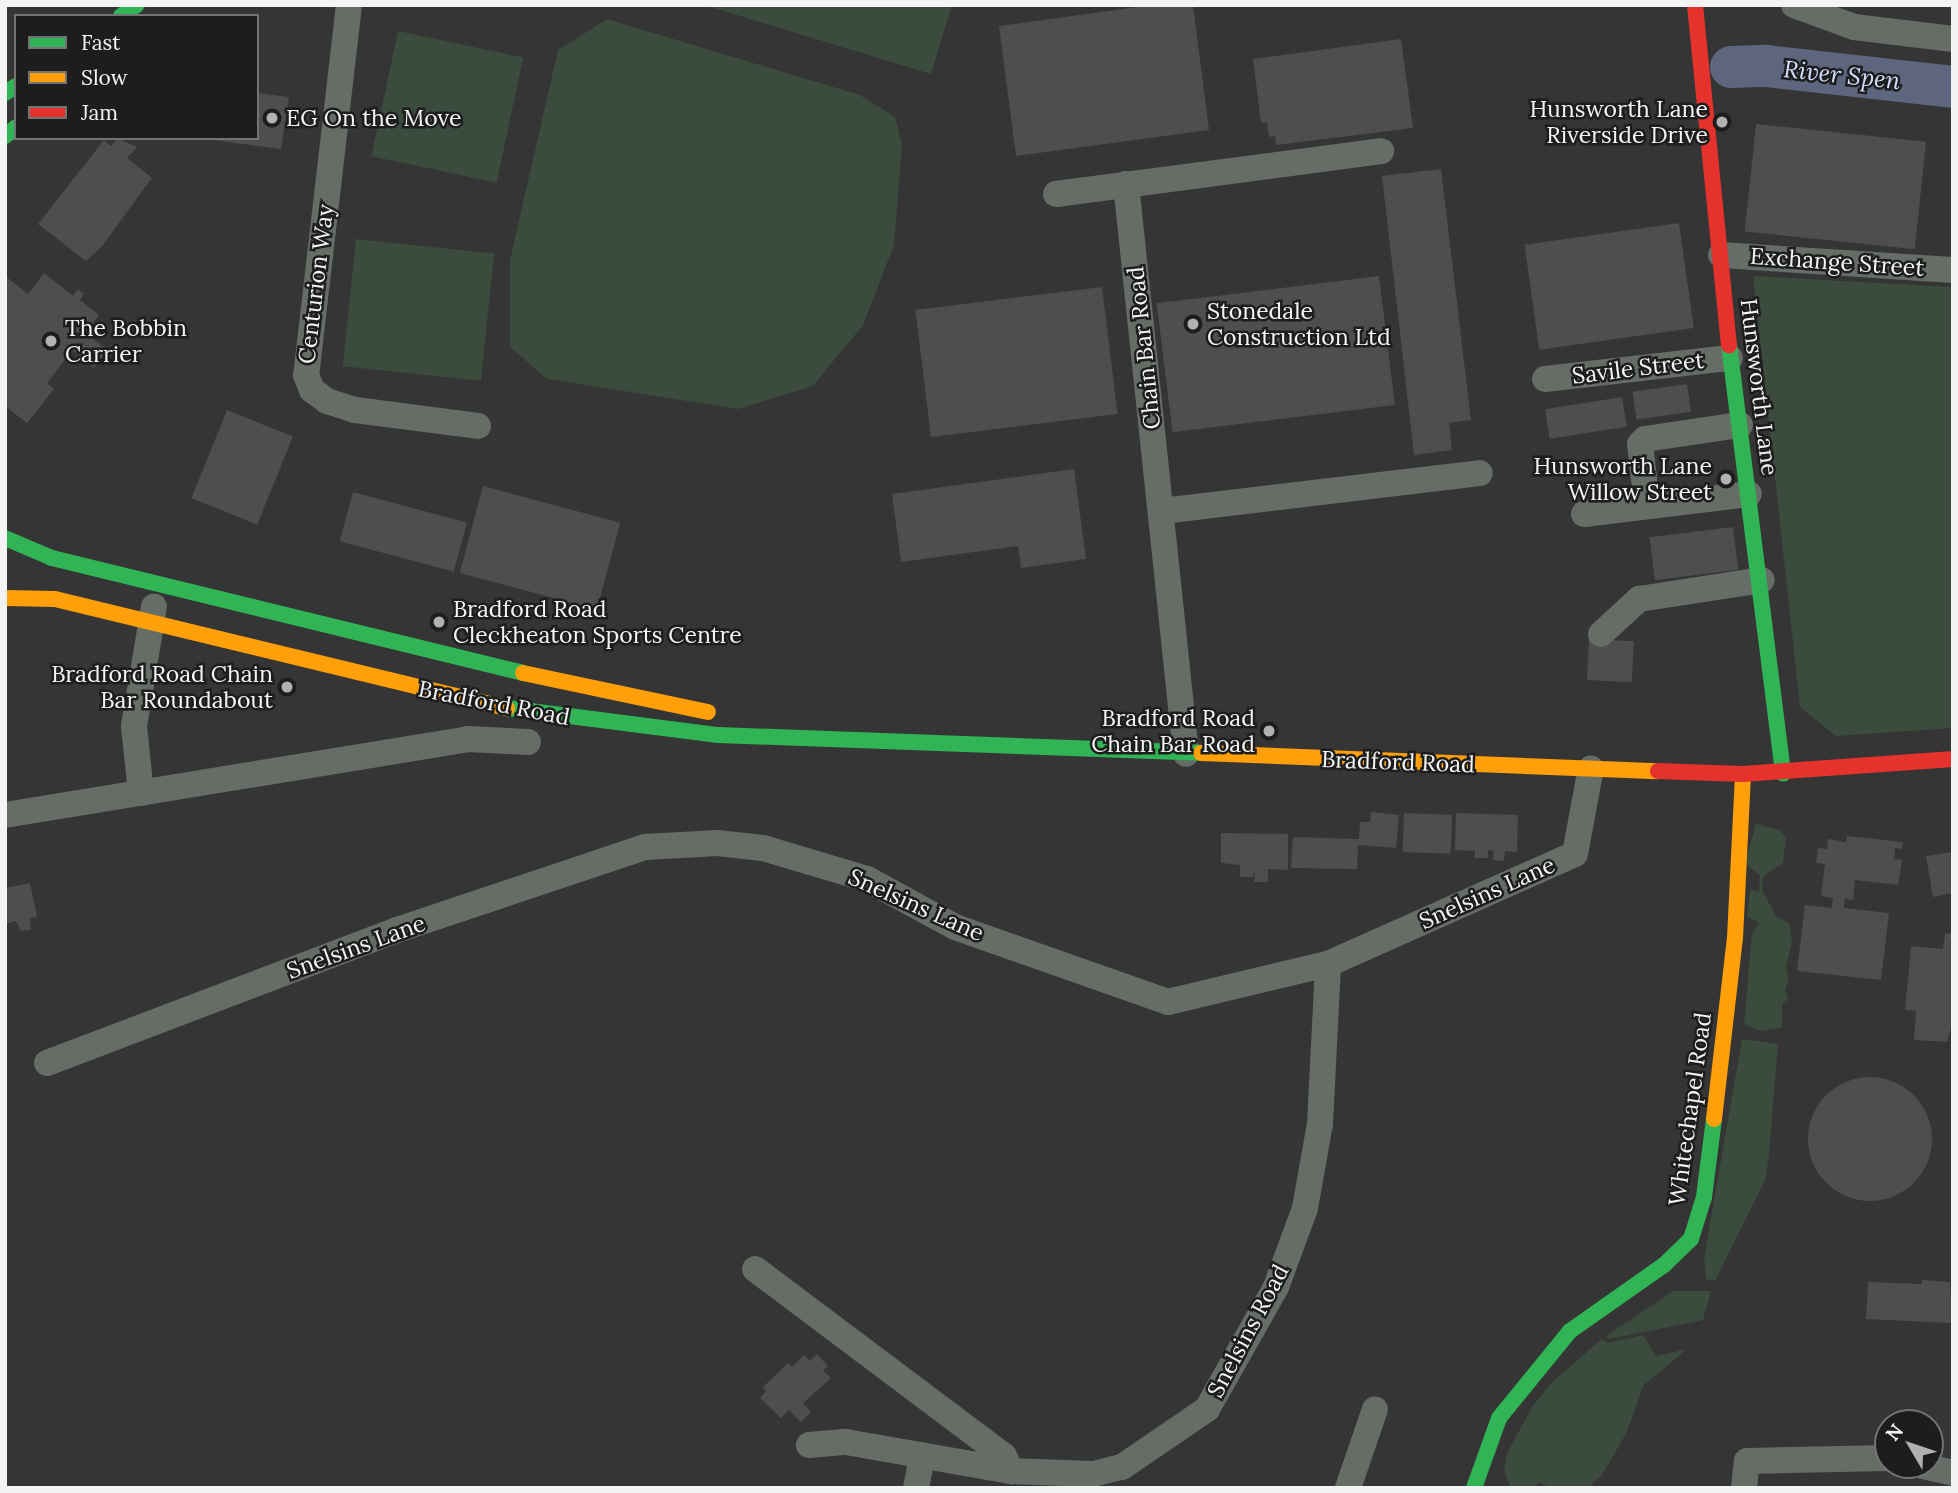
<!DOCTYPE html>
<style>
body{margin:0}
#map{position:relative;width:1958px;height:1493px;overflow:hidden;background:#343534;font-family:Lora,serif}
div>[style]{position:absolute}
.green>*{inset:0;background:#3b4b3d;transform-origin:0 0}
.river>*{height:42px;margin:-21px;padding:0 21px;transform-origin:21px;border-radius:21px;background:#5d667e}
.building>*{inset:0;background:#4d4e4d;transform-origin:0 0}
.round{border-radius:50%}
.street>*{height:26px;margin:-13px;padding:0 13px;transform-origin:13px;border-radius:13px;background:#656d66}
.fast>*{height:16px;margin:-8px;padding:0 8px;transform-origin:8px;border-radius:8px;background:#30b455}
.slow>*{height:16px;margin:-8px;padding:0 8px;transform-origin:8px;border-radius:8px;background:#ff9f0a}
.jam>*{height:16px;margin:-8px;padding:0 8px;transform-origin:8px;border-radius:8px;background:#e5322d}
.dots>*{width:19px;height:19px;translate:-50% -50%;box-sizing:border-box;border:4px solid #1c1d1c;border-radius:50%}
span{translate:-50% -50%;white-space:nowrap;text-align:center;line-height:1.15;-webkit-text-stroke:5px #1c1d1c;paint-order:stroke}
.poi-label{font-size:23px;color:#f3f4f3}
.right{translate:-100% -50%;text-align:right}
.left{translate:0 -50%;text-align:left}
.street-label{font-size:23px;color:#f3f4f3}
.water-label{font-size:24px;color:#d3dffe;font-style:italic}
.frame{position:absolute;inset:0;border:7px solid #f3f4f3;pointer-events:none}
.legend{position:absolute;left:14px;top:14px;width:245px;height:126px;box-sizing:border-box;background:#1c1d1c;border:2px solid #727372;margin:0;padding:9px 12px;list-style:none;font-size:21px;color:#f3f4f3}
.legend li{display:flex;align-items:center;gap:14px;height:35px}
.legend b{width:35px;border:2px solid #727372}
.north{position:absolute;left:1874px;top:1409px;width:70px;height:70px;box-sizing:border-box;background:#1c1d1c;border:2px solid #727372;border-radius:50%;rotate:309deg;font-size:19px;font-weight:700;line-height:28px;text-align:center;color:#f3f4f3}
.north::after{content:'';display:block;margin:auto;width:24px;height:32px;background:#b0b1b0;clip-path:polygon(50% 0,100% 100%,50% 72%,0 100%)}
</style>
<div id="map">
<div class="green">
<div style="clip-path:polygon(704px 5px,952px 5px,931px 74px)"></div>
<div style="clip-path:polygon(607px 19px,860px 95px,895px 117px,902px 144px,894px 245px,863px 325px,813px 386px,738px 409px,547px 379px,510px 347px,510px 260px,558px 50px)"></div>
<div style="left:398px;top:31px;width:128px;height:128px;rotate:12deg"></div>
<div style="left:356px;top:239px;width:139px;height:128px;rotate:6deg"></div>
<div style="clip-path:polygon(1753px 276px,1953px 287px,1953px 728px,1836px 736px,1800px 707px)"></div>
<div style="clip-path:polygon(1756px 824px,1780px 830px,1786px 837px,1783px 863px,1763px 877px,1762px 890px,1776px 916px,1790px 924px,1792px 942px,1786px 967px,1789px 980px,1785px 989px,1788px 999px,1782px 1004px,1782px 1027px,1761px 1031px,1744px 1024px,1752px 933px,1760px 923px,1747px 917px,1750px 889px,1759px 892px,1760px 876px,1745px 863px)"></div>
<div style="clip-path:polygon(1742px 1039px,1778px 1044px,1769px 1154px,1766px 1178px,1715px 1281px,1706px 1279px,1704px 1258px)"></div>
<div style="clip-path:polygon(1673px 1291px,1711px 1291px,1703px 1320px,1609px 1339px,1606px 1336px)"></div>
<div style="clip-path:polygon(1643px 1335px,1656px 1356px,1687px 1349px,1643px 1386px,1627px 1432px,1602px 1475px,1588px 1488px,1553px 1488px,1538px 1482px,1535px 1488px,1511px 1488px,1504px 1471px,1507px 1453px,1532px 1407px,1552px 1382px,1602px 1339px,1607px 1343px)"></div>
</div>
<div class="river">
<div style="left:1731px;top:67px;width:35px;rotate:-2deg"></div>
<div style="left:1766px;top:66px;width:188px;rotate:6.4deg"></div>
</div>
<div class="building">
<div style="clip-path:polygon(1152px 5px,1193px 5px,1209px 130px,1016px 156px,999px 26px)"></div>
<div style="clip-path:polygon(1401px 39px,1413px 128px,1276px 145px,1275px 136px,1269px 137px,1267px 122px,1261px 123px,1253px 59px)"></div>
<div style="clip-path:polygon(257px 93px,289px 97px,281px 149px,213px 140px,257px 138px)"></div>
<div style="left:1756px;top:124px;width:171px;height:108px;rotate:6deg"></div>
<div style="clip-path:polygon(117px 138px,137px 147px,127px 158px,152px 178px,102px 246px,86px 261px,38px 224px,104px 140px,111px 146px)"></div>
<div style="clip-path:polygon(1441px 169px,1471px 420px,1449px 423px,1452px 450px,1414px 455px,1382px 176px)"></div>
<div style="left:1679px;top:223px;width:106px;height:156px;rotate:82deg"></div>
<div style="clip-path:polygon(44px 273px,73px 296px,78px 289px,84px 294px,80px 300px,99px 315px,85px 333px,108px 350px,94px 368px,72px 350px,47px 383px,54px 389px,27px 423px,5px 406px,5px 276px,28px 294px)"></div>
<div style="left:1379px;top:276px;width:130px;height:224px;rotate:83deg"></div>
<div style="left:1102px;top:287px;width:128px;height:188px;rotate:83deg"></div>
<div style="left:1687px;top:384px;width:28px;height:55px;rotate:82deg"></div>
<div style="left:1622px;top:397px;width:30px;height:78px;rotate:81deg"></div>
<div style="left:227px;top:410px;width:71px;height:95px;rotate:22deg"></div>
<div style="clip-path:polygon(1074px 469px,1086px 559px,1021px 568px,1018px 546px,901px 562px,892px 494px)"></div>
<div style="left:483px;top:486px;width:142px;height:90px;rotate:15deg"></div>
<div style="left:353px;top:492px;width:118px;height:51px;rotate:15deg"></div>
<div style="left:1733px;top:527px;width:43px;height:84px;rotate:83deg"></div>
<div style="left:1589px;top:639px;width:45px;height:41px;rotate:3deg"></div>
<div style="clip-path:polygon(1371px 812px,1399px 815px,1396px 848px,1358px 845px,1357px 869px,1291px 868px,1293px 837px,1359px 839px,1360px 822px,1370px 822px)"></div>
<div style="left:1404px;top:813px;width:48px;height:39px;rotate:2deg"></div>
<div style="clip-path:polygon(1456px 813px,1518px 815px,1517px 852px,1505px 851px,1504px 861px,1493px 860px,1494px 851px,1488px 850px,1488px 858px,1475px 858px,1475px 851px,1455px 850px)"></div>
<div style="clip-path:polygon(1221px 833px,1288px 834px,1288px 870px,1268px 869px,1268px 882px,1254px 882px,1255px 868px,1253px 877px,1240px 877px,1240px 865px,1221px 863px)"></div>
<div style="clip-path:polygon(1847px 836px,1903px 842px,1902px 849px,1895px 848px,1894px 859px,1902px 860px,1898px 885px,1855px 880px,1853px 900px,1845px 899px,1844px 908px,1889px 913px,1881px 980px,1797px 971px,1805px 905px,1832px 908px,1833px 898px,1821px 896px,1825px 864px,1816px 863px,1818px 848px,1827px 849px,1828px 839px,1846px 842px)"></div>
<div style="clip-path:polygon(1953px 852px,1953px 893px,1933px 897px,1926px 856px)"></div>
<div style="clip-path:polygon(30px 883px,37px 917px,30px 918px,31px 930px,21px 931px,16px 921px,5px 924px,5px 888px)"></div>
<div style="clip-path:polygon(1945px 933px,1953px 934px,1953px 1022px,1947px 1042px,1914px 1040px,1916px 1011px,1905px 1010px,1911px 946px,1943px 949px)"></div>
<div class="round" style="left:1808px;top:1077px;width:124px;height:124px"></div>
<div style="clip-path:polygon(1922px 1280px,1950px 1282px,1952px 1323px,1866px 1319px,1868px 1282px,1922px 1284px)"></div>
<div style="clip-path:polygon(817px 1354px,828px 1366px,823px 1371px,831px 1378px,803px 1403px,811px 1412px,801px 1422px,789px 1410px,781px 1418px,760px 1398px,766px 1391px,763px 1387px,788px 1363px,792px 1367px,804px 1355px,810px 1361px)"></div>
</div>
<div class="street">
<div style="left:349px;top:5px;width:372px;rotate:96.6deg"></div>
<div style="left:306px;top:375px;width:16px;rotate:68deg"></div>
<div style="left:312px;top:390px;width:19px;rotate:36deg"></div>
<div style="left:327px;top:401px;width:29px;rotate:18deg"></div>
<div style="left:355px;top:410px;width:124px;rotate:7.4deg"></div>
<div style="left:1794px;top:5px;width:64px;rotate:20.1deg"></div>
<div style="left:1854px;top:27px;width:100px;rotate:6.9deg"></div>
<div style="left:1126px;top:184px;width:573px;rotate:83.99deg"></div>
<div style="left:1056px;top:194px;width:328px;rotate:-7.5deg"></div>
<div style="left:1721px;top:255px;width:232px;rotate:3.7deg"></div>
<div style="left:1545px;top:379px;width:186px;rotate:-6.5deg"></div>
<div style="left:1647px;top:506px;width:62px;rotate:-96.4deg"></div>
<div style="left:1640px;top:444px;width:7px;rotate:-45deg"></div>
<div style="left:1645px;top:439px;width:96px;rotate:-8.4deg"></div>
<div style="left:1162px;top:511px;width:320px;rotate:-6.8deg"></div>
<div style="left:1584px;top:514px;width:166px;rotate:-6.9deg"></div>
<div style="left:1601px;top:634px;width:52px;rotate:-42.6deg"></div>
<div style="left:1639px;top:599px;width:124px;rotate:-8.8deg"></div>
<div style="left:141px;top:793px;width:67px;rotate:-96deg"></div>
<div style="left:134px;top:726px;width:121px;rotate:-80.5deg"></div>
<div style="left:5px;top:815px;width:469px;rotate:-9.3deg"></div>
<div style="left:468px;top:739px;width:60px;rotate:2.9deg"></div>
<div style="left:47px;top:1063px;width:374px;rotate:-20.8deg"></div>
<div style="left:397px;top:930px;width:262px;rotate:-18.5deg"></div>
<div style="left:645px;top:847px;width:72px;rotate:-3.2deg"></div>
<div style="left:717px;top:843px;width:46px;rotate:6.2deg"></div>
<div style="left:763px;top:848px;width:109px;rotate:16.6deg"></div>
<div style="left:867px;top:879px;width:100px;rotate:28.6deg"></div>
<div style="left:955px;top:927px;width:226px;rotate:19.4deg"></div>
<div style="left:1168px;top:1002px;width:164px;rotate:-13.4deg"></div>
<div style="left:1328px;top:964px;width:270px;rotate:-24deg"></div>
<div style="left:1575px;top:854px;width:87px;rotate:-79.5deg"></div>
<div style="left:755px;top:1269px;width:311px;rotate:36.9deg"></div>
<div style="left:1004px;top:1456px;width:17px;rotate:65deg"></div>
<div style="left:809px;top:1445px;width:37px;rotate:-5deg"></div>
<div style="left:846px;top:1442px;width:168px;rotate:10deg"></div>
<div style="left:1011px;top:1471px;width:82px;rotate:2.1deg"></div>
<div style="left:1093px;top:1474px;width:30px;rotate:-14deg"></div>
<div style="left:1122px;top:1467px;width:103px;rotate:-34.3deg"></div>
<div style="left:1207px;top:1409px;width:140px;rotate:-60.5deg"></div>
<div style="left:1276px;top:1287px;width:84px;rotate:-69.8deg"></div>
<div style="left:1305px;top:1208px;width:85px;rotate:-79.9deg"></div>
<div style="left:1320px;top:1124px;width:160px;rotate:-87.1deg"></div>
<div style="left:1919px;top:1465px;width:35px;rotate:13deg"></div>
<div style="left:916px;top:1488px;width:33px;rotate:-79deg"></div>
<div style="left:1348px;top:1488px;width:83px;rotate:-71.1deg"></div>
<div style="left:1744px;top:1488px;width:27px;rotate:-84deg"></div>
<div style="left:1747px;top:1461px;width:141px;rotate:-1.2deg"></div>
</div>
<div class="fast">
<div style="left:121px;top:16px;width:19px;rotate:-35deg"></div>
<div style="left:5px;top:93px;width:13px;rotate:-32deg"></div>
<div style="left:5px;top:136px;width:14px;rotate:-39deg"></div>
<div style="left:1729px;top:345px;width:432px;rotate:82.8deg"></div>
<div style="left:5px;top:538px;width:51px;rotate:23.1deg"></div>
<div style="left:52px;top:558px;width:485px;rotate:13.7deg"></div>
<div style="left:507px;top:708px;width:213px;rotate:7.3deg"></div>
<div style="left:718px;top:735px;width:483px;rotate:2.1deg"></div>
<div style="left:1474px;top:1488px;width:74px;rotate:-70.3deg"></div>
<div style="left:1499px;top:1418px;width:112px;rotate:-50.8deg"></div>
<div style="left:1570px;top:1331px;width:115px;rotate:-35.1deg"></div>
<div style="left:1664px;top:1265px;width:37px;rotate:-44deg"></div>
<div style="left:1691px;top:1239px;width:44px;rotate:-72.8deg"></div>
<div style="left:1704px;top:1197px;width:79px;rotate:-82.7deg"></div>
</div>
<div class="slow">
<div style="left:5px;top:598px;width:50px;rotate:1.1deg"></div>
<div style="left:55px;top:599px;width:465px;rotate:13.6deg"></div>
<div style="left:523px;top:673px;width:189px;rotate:11.9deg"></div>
<div style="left:1201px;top:753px;width:457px;rotate:2.3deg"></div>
<div style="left:1714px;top:1119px;width:182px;rotate:-83.4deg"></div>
<div style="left:1735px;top:938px;width:164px;rotate:-87.2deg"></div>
</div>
<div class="jam">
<div style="left:1695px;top:5px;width:342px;rotate:84.3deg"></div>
<div style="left:1658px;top:771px;width:85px;rotate:2deg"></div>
<div style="left:1743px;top:774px;width:211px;rotate:-4.1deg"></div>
</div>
<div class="dots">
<div style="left:272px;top:118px;background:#b0b1b0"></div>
<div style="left:1722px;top:122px;background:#b0b1b0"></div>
<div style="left:1193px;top:324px;background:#b0b1b0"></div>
<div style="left:51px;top:341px;background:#b0b1b0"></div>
<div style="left:1726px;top:479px;background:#b0b1b0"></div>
<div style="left:439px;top:622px;background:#b0b1b0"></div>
<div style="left:287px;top:687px;background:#b0b1b0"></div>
<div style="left:1269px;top:731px;background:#b0b1b0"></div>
</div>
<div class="poi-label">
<span class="right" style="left:1708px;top:122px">Hunsworth Lane<br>Riverside Drive</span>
<span class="left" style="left:286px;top:118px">EG On the Move</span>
<span class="left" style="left:1207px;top:324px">Stonedale<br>Construction Ltd</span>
<span class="left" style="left:65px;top:341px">The Bobbin<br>Carrier</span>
<span class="right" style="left:1712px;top:479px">Hunsworth Lane<br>Willow Street</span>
<span class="left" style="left:453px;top:622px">Bradford Road<br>Cleckheaton Sports Centre</span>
<span class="right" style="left:273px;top:687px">Bradford Road Chain<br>Bar Roundabout</span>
<span class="right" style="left:1255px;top:731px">Bradford Road<br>Chain Bar Road</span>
</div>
<div class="street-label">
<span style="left:1837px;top:262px;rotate:4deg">Exchange Street</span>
<span style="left:316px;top:284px;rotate:-83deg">Centurion Way</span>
<span style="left:1144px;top:348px;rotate:-96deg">Chain Bar Road</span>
<span style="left:1638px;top:368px;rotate:-7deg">Savile Street</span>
<span style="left:1759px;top:387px;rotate:83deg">Hunsworth Lane</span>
<span style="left:494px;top:703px;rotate:11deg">Bradford Road</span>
<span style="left:1398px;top:762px;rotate:2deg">Bradford Road</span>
<span style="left:1487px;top:893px;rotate:-24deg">Snelsins Lane</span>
<span style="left:916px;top:905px;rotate:24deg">Snelsins Lane</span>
<span style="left:356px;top:947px;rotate:-20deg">Snelsins Lane</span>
<span style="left:1690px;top:1109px;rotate:-82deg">Whitechapel Road</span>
<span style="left:1248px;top:1331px;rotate:-62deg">Snelsins Road</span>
</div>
<div class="water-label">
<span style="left:1842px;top:75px;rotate:6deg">River Spen</span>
</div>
<div class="frame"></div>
<ul class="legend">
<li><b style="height:9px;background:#30b455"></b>Fast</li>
<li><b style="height:9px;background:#ff9f0a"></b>Slow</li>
<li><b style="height:9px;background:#e5322d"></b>Jam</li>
</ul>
<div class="north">N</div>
</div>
